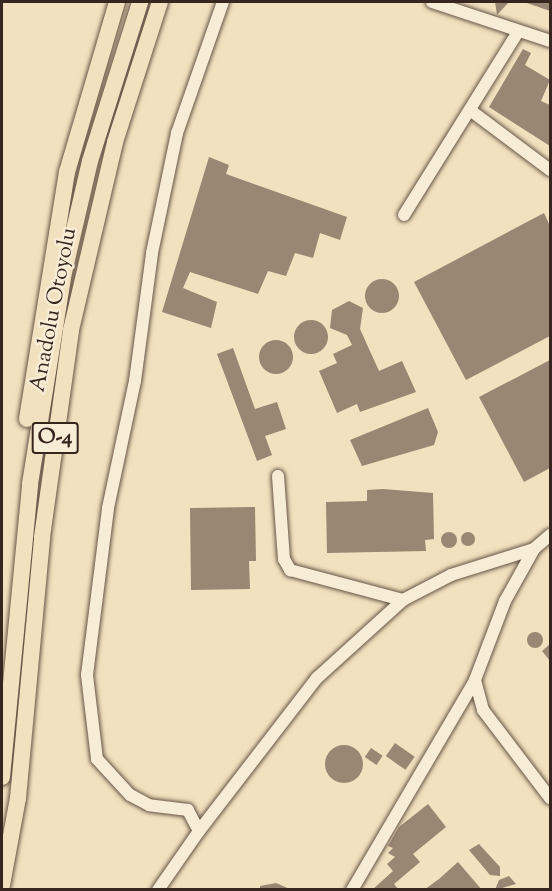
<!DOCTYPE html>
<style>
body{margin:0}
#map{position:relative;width:552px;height:891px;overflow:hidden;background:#f2e1be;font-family:"Sorts Mill Goudy",serif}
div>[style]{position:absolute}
.building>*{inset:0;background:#988772;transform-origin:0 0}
.round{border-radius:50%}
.roads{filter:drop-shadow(0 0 2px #665547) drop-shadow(0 0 2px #665547)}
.minor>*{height:12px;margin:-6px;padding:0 6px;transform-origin:6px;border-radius:6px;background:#f7ecd5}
.highway>*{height:16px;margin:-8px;padding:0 8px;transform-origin:8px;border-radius:8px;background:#f2e1be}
span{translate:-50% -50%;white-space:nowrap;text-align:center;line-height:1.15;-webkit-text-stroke:5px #f7ecd5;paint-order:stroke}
.shield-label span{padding:2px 4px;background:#f7ecd5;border:2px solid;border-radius:4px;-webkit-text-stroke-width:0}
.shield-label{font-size:21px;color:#37261f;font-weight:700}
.street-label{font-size:22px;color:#37261f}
.frame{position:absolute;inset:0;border:3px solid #37261f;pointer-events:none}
</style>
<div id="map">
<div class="building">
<div style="clip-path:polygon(495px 2px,509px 2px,497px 15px)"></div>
<div style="clip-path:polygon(550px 2px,550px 11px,527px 3px,527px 2px)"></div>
<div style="clip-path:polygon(523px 49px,531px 53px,525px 65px,550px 80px,541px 101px,550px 105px,550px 146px,489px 107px)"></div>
<div style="clip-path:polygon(209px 157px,229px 165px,226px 174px,347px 217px,340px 240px,320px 233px,313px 258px,295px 253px,286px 276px,268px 271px,258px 294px,190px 272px,183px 288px,217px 302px,211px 328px,162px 312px)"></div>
<div style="clip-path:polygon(544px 213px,550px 226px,550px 336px,466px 380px,414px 282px)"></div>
<div class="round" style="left:365px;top:279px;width:34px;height:34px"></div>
<div style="clip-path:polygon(349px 301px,363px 308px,360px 329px,379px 371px,402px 361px,416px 392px,360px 412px,357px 404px,337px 413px,319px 371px,337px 363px,333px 354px,352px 345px,347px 335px,330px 328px,332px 310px)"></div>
<div class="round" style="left:294px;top:320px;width:34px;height:34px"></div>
<div class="round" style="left:259px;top:340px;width:34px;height:34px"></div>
<div style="clip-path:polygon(233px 348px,255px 409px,277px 402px,286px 429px,265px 436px,272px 455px,257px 461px,217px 354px)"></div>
<div style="clip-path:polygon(550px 360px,550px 468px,524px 482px,479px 397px)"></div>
<div style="clip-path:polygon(428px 408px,438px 432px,434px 445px,362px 466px,350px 440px)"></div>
<div style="clip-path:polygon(383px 489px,433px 493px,434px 539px,425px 540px,426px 551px,327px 553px,326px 502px,367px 501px,367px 490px)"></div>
<div style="clip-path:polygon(255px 507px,256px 561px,249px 561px,250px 589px,191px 590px,190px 508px)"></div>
<div class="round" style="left:461px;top:532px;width:14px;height:14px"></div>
<div class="round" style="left:441px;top:532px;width:16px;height:16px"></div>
<div class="round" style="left:527px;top:632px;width:16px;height:16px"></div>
<div style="clip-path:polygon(550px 644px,550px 661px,542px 651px)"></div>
<div style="left:395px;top:743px;width:24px;height:16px;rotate:35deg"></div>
<div class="round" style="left:325px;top:745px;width:38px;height:38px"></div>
<div style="left:371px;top:748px;width:14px;height:11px;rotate:34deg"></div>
<div style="clip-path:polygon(428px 804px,446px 827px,413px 854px,420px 862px,394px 884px,399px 890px,372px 890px,393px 871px,387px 864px,395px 857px,388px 853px,393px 848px,388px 846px,399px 827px)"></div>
<div style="clip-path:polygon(479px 844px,500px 867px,500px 876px,490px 875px,469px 850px)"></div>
<div style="clip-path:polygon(458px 862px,482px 890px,424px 890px,439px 879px)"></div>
<div style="clip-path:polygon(509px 876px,516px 884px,495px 890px,499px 880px)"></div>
<div style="clip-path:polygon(276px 883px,292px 890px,260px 890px,260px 886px)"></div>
</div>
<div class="roads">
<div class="minor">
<div style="left:432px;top:2px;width:124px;rotate:18.3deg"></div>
<div style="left:470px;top:110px;width:100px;rotate:36.9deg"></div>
<div style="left:404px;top:215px;width:216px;rotate:-58.1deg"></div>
<div style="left:278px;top:476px;width:83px;rotate:85.9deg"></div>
<div style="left:284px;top:559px;width:13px;rotate:61deg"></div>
<div style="left:290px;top:570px;width:117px;rotate:14.9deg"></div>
<div style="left:403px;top:600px;width:54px;rotate:-27.5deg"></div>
<div style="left:451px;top:575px;width:87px;rotate:-17.4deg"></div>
<div style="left:550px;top:535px;width:21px;rotate:139deg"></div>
<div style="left:534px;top:549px;width:60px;rotate:119.1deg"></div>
<div style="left:505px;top:601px;width:85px;rotate:110.8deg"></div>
<div style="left:475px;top:680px;width:31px;rotate:75deg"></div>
<div style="left:483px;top:710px;width:111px;rotate:52.7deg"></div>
<div style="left:199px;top:831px;width:193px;rotate:-52.4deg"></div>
<div style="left:317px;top:678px;width:116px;rotate:-42.2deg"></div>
<div style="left:158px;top:890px;width:72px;rotate:-55.2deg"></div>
<div style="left:199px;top:831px;width:24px;rotate:-118deg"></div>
<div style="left:188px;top:810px;width:39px;rotate:-173deg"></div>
<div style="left:149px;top:805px;width:21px;rotate:-152deg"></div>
<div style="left:130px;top:795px;width:49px;rotate:-132.5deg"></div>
<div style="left:97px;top:759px;width:85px;rotate:-96.8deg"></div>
<div style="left:87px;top:675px;width:168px;rotate:-82.8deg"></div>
<div style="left:108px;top:508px;width:130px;rotate:-78deg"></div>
<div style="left:135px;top:381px;width:129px;rotate:-82.4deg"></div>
<div style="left:152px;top:253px;width:123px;rotate:-78.2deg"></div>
<div style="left:177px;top:133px;width:139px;rotate:-70.7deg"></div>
<div style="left:352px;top:890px;width:243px;rotate:-59.6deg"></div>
</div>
<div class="highway">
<div style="left:27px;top:419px;width:250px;rotate:-80.8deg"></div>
<div style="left:67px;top:172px;width:177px;rotate:-73.6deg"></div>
<div style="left:2px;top:777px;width:294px;rotate:-84.5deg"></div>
<div style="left:30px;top:484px;width:210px;rotate:-80.9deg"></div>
<div style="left:63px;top:277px;width:119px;rotate:-76.9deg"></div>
<div style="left:90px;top:161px;width:167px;rotate:-72.5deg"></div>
<div style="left:2px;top:885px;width:88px;rotate:-79.6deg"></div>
<div style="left:18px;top:798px;width:262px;rotate:-84.7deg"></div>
<div style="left:42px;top:537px;width:209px;rotate:-82deg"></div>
<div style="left:71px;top:330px;width:193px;rotate:-76.8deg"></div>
<div style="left:115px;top:142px;width:147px;rotate:-72.2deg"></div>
</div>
</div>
<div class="shield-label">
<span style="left:55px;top:438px">O-4</span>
</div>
<div class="street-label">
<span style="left:55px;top:310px;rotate:-79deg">Anadolu Otoyolu</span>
</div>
<div class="frame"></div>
</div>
